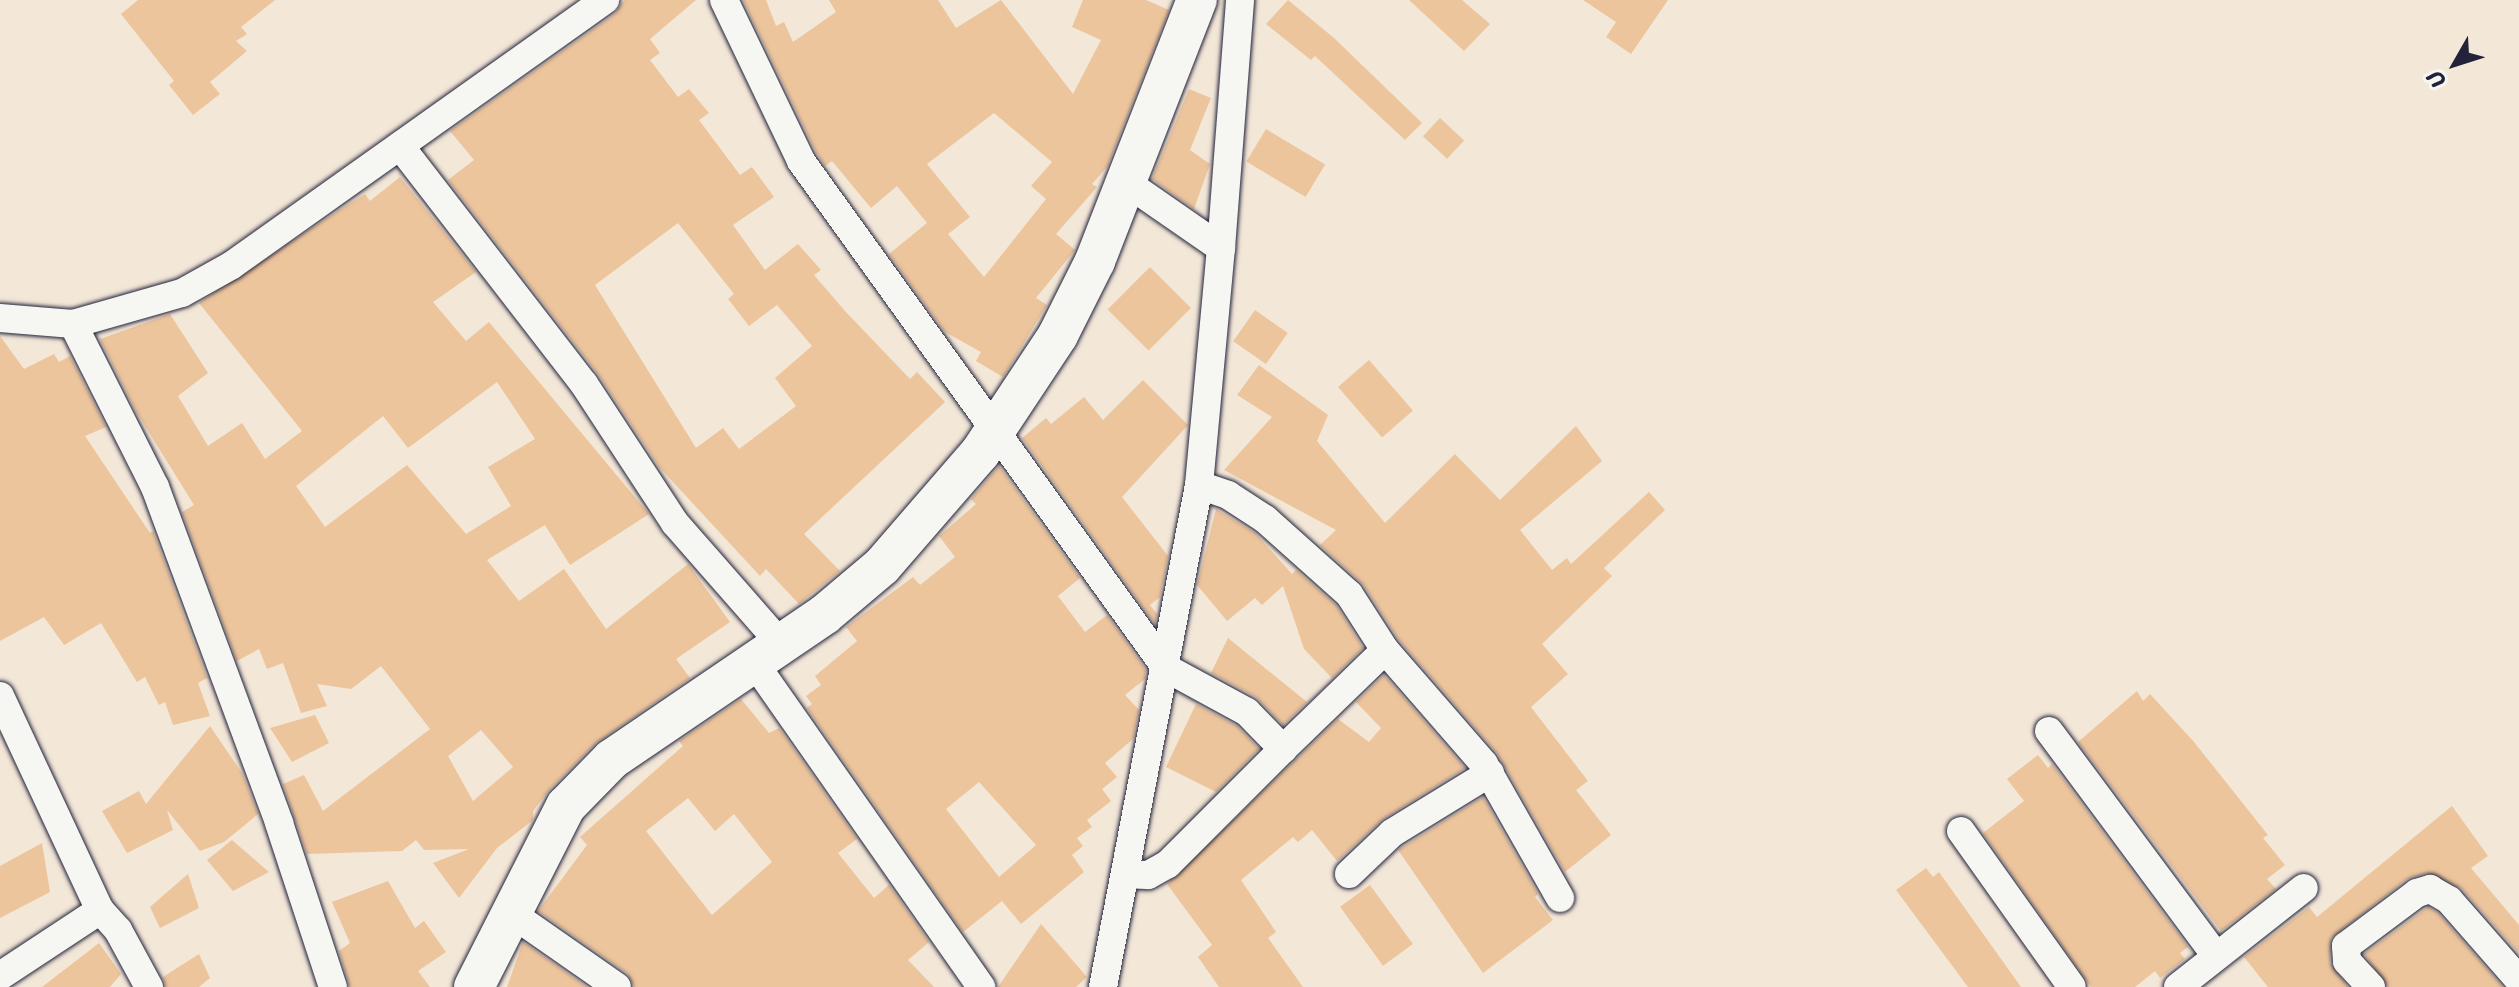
<!DOCTYPE html>
<style>
body{margin:0}
#map{position:relative;width:2519px;height:987px;overflow:hidden;background:#f3e7d8;font-family:Sriracha,sans-serif}
div>[style]{position:absolute}
.building>*{inset:0;background:#edc59d;transform-origin:0 0}
.roads{filter:drop-shadow(0 0 2px #22223b) drop-shadow(0 0 2px #22223b)}
.street>*{height:28px;margin:-14px;padding:0 14px;transform-origin:14px;border-radius:14px;background:#f6f6f2}
.secondary>*{height:40px;margin:-20px;padding:0 20px;transform-origin:20px;border-radius:20px;background:#f6f6f2}
span{translate:-50% -50%;white-space:nowrap;text-align:center;line-height:1.15;-webkit-text-stroke:8px #f6f6f2;paint-order:stroke}
.north{position:absolute;left:2415px;top:24px;width:80px;height:80px;-webkit-text-stroke:6px #f6f6f2;paint-order:stroke;rotate:231deg;font-size:22px;font-weight:700;line-height:32px;text-align:center;color:#22223b}
.north::after{content:'';display:block;margin:auto;width:28px;height:36px;background:#22223b;clip-path:polygon(50% 0,100% 100%,50% 72%,0 100%)}
</style>
<div id="map">
<div class="building">
<div style="clip-path:polygon(138px 0,275px 0,241px 27px,247px 34px,236px 41px,247px 51px,210px 82px,220px 94px,193px 115px,169px 85px,174px 81px,121px 14px)"></div>
<div style="clip-path:polygon(evenodd,624px 0,696px 0,650px 39px,660px 53px,650px 60px,678px 97px,689px 89px,709px 113px,699px 120px,740px 175px,752px 167px,774px 197px,733px 225px,765px 270px,798px 244px,821px 270px,814px 275px,845px 311px,910px 379px,917px 372px,945px 402px,804px 534px,840px 571px,799px 604px,766px 569px,760px 576px,660px 468px,598px 374px,448px 180px,474px 160px,450px 131px,615px 14px,624px 0,678px 223px,734px 294px,728px 299px,749px 326px,777px 305px,812px 346px,775px 378px,796px 406px,739px 449px,723px 428px,696px 448px,595px 285px,678px 223px)"></div>
<div style="clip-path:polygon(evenodd,743px 0,766px 0,776px 26px,784px 22px,793px 42px,836px 12px,829px 0,938px 0,956px 28px,1001px 0,1073px 94px,1101px 40px,1072px 27px,1083px 0,1146px 0,1169px 10px,1107px 167px,1092px 184px,1097px 187px,1056px 234px,1075px 250px,1036px 298px,1047px 305px,1003px 377px,976px 361px,981px 352px,945px 332px,889px 254px,927px 223px,897px 186px,871px 208px,832px 161px,825px 166px,816px 152px,743px 0,994px 113px,1052px 162px,1031px 186px,1046px 199px,984px 277px,948px 234px,970px 217px,927px 164px,994px 113px)"></div>
<div style="clip-path:polygon(1288px 0,1334px 38px,1422px 123px,1405px 140px,1315px 56px,1311px 60px,1266px 24px)"></div>
<div style="clip-path:polygon(1409px 0,1462px 0,1490px 24px,1464px 51px)"></div>
<div style="clip-path:polygon(1583px 0,1668px 0,1631px 54px,1606px 37px,1616px 22px)"></div>
<div style="clip-path:polygon(1189px 89px,1211px 98px,1190px 150px,1210px 164px,1194px 209px,1152px 179px)"></div>
<div style="left:1440px;top:118px;width:33px;height:25px;rotate:43deg"></div>
<div style="left:1266px;top:129px;width:69px;height:38px;rotate:31deg"></div>
<div style="clip-path:polygon(evenodd,400px 177px,476px 272px,433px 302px,466px 341px,489px 322px,649px 514px,570px 565px,545px 525px,487px 560px,519px 601px,564px 569px,606px 629px,688px 564px,730px 622px,676px 659px,690px 678px,596px 743px,549px 790px,533px 811px,533px 820px,497px 848px,459px 898px,433px 863px,469px 849px,424px 850px,416px 840px,402px 851px,307px 854px,283px 784px,304px 775px,323px 811px,430px 729px,381px 666px,351px 689px,317px 684px,327px 706px,301px 713px,283px 663px,267px 669px,259px 649px,237px 661px,182px 512px,194px 505px,137px 413px,100px 339px,170px 314px,208px 373px,178px 396px,208px 446px,242px 423px,265px 459px,302px 431px,199px 303px,341px 209px,365px 194px,370px 201px,400px 177px,497px 382px,535px 439px,488px 467px,511px 506px,466px 534px,407px 465px,325px 527px,296px 486px,383px 416px,408px 448px,497px 382px,400px 177px,481px 730px,513px 767px,473px 801px,448px 756px,481px 730px)"></div>
<div style="left:1150px;top:267px;width:58px;height:60px;rotate:45deg"></div>
<div style="left:1255px;top:310px;width:40px;height:38px;rotate:35deg"></div>
<div style="clip-path:polygon(0 336px,24px 369px,54px 354px,59px 362px,70px 356px,106px 427px,85px 436px,150px 533px,153px 531px,207px 678px,198px 683px,210px 716px,173px 725px,165px 702px,159px 705px,145px 677px,137px 682px,101px 623px,64px 645px,44px 617px,0 641px)"></div>
<div style="left:1369px;top:360px;width:67px;height:41px;rotate:49deg"></div>
<div style="clip-path:polygon(1259px 365px,1328px 415px,1317px 441px,1385px 523px,1455px 454px,1500px 500px,1576px 426px,1602px 461px,1520px 530px,1552px 570px,1567px 558px,1571px 564px,1649px 492px,1665px 510px,1604px 568px,1612px 576px,1542px 644px,1568px 674px,1531px 707px,1588px 781px,1576px 790px,1611px 835px,1565px 872px,1497px 753px,1399px 640px,1363px 584px,1320px 545px,1336px 530px,1224px 470px,1272px 417px,1237px 395px)"></div>
<div style="clip-path:polygon(1143px 380px,1188px 425px,1122px 497px,1168px 556px,1160px 597px,1150px 605px,1157px 614px,1155px 624px,1022px 438px,1046px 418px,1051px 424px,1084px 397px,1103px 420px)"></div>
<div style="clip-path:polygon(evenodd,999px 466px,1080px 578px,1058px 596px,1085px 632px,1107px 615px,1146px 670px,1145px 679px,1125px 695px,1139px 710px,1133px 739px,1105px 763px,1117px 777px,1102px 789px,1111px 801px,1087px 820px,1092px 827px,1077px 838px,1083px 846px,1072px 855px,1084px 872px,1021px 924px,1002px 901px,963px 932px,807px 708px,812px 704px,806px 696px,821px 685px,815px 676px,857px 641px,846px 627px,913px 577px,920px 585px,955px 557px,939px 536px,976px 504px,971px 499px,999px 466px,979px 782px,1036px 845px,999px 877px,946px 809px,979px 782px)"></div>
<div style="clip-path:polygon(1216px 509px,1255px 533px,1292px 574px,1296px 570px,1336px 605px,1363px 648px,1332px 678px,1304px 649px,1283px 586px,1262px 605px,1255px 598px,1227px 621px,1197px 585px)"></div>
<div style="clip-path:polygon(1228px 638px,1307px 702px,1283px 725px,1256px 697px,1211px 673px)"></div>
<div style="clip-path:polygon(1384px 675px,1465px 768px,1383px 819px,1337px 861px,1312px 830px,1298px 842px,1293px 837px,1241px 880px,1276px 932px,1268px 938px,1303px 987px,1219px 987px,1198px 957px,1212px 945px,1167px 884px,1338px 719px,1369px 742px,1381px 728px,1356px 702px)"></div>
<div style="clip-path:polygon(2137px 691px,2143px 701px,2150px 694px,2194px 742px,2268px 835px,2263px 838px,2285px 865px,2267px 879px,2276px 889px,2221px 931px,2078px 742px)"></div>
<div style="clip-path:polygon(evenodd,741px 699px,769px 733px,779px 728px,857px 839px,838px 853px,874px 898px,889px 885px,929px 942px,908px 960px,934px 987px,634px 987px,627px 973px,538px 911px,587px 845px,580px 837px,683px 746px,679px 741px,741px 699px,688px 798px,715px 831px,734px 814px,772px 862px,712px 915px,646px 831px,688px 798px)"></div>
<div style="clip-path:polygon(1196px 704px,1237px 726px,1259px 749px,1216px 792px,1166px 767px)"></div>
<div style="clip-path:polygon(315px 715px,329px 743px,292px 762px,270px 728px)"></div>
<div style="clip-path:polygon(210px 726px,242px 773px,258px 814px,224px 842px,200px 851px,167px 810px,173px 830px,127px 853px,102px 811px,139px 791px,146px 804px)"></div>
<div style="clip-path:polygon(2038px 755px,2048px 768px,2052px 764px,2188px 947px,2180px 953px,2185px 959px,2160px 978px,2155px 971px,2135px 987px,2091px 987px,1983px 833px,2024px 801px,2007px 779px)"></div>
<div style="clip-path:polygon(1483px 797px,1538px 894px,1535px 897px,1553px 920px,1483px 973px,1398px 850px)"></div>
<div style="clip-path:polygon(2452px 806px,2488px 856px,2471px 868px,2519px 925px,2519px 953px,2461px 888px,2426px 873px,2407px 879px,2331px 938px,2330px 963px,2348px 987px,2268px 987px,2244px 957px,2309px 907px,2317px 917px)"></div>
<div style="clip-path:polygon(232px 840px,269px 872px,233px 891px,207px 860px)"></div>
<div style="clip-path:polygon(42px 843px,50px 892px,0 918px,0 866px)"></div>
<div style="clip-path:polygon(1926px 868px,1933px 877px,1939px 872px,2021px 987px,1968px 987px,1896px 890px)"></div>
<div style="clip-path:polygon(188px 874px,199px 908px,160px 928px,150px 907px)"></div>
<div style="clip-path:polygon(388px 881px,415px 928px,424px 921px,446px 952px,418px 971px,430px 987px,350px 987px,339px 951px,350px 943px,332px 902px)"></div>
<div style="left:1370px;top:885px;width:73px;height:37px;rotate:54deg"></div>
<div style="clip-path:polygon(2428px 907px,2438px 913px,2503px 987px,2388px 987px,2364px 954px)"></div>
<div style="clip-path:polygon(1041px 924px,1087px 977px,1076px 987px,998px 987px)"></div>
<div style="clip-path:polygon(523px 942px,587px 987px,507px 987px)"></div>
<div style="clip-path:polygon(99px 943px,121px 974px,110px 987px,42px 987px)"></div>
<div style="clip-path:polygon(199px 954px,210px 978px,199px 987px,166px 987px,163px 977px)"></div>
</div>
<div class="roads">
<div class="street">
<div style="left:724px;top:0;width:178px;rotate:64.4deg"></div>
<div style="left:801px;top:161px;width:625px;rotate:54.25deg"></div>
<div style="left:1166px;top:668px;width:92px;rotate:28.5deg"></div>
<div style="left:1247px;top:712px;width:52px;rotate:45.8deg"></div>
<div style="left:1283px;top:749px;width:163px;rotate:135deg"></div>
<div style="left:1168px;top:864px;width:23px;rotate:151deg"></div>
<div style="left:1148px;top:875px;width:23px;rotate:-178deg"></div>
<div style="left:400px;top:146px;width:301px;rotate:52.3deg"></div>
<div style="left:584px;top:384px;width:166px;rotate:56.8deg"></div>
<div style="left:675px;top:523px;width:161px;rotate:48.8deg"></div>
<div style="left:1221px;top:248px;width:249px;rotate:-85.6deg"></div>
<div style="left:0;top:318px;width:73px;rotate:4.7deg"></div>
<div style="left:73px;top:324px;width:113px;rotate:-15.9deg"></div>
<div style="left:182px;top:293px;width:57px;rotate:-29.2deg"></div>
<div style="left:232px;top:265px;width:458px;rotate:-35.4deg"></div>
<div style="left:73px;top:324px;width:182px;rotate:63.3deg"></div>
<div style="left:155px;top:487px;width:358px;rotate:69.7deg"></div>
<div style="left:279px;top:823px;width:173px;rotate:71.8deg"></div>
<div style="left:1199px;top:485px;width:31px;rotate:19deg"></div>
<div style="left:1228px;top:495px;width:44px;rotate:33deg"></div>
<div style="left:1265px;top:519px;width:113px;rotate:41.8deg"></div>
<div style="left:1349px;top:594px;width:67px;rotate:57.3deg"></div>
<div style="left:1385px;top:650px;width:151px;rotate:49deg"></div>
<div style="left:1484px;top:764px;width:154px;rotate:60.4deg"></div>
<div style="left:753px;top:661px;width:398px;rotate:55deg"></div>
<div style="left:0;top:696px;width:236px;rotate:65deg"></div>
<div style="left:2049px;top:731px;width:280px;rotate:53.4deg"></div>
<div style="left:1283px;top:749px;width:142px;rotate:-44.1deg"></div>
<div style="left:1961px;top:831px;width:191px;rotate:54.6deg"></div>
<div style="left:1349px;top:874px;width:59px;rotate:-43.6deg"></div>
<div style="left:1392px;top:833px;width:115px;rotate:-31.5deg"></div>
<div style="left:511px;top:913px;width:129px;rotate:34.9deg"></div>
<div style="left:0;top:976px;width:120px;rotate:-33.4deg"></div>
<div style="left:100px;top:910px;width:27px;rotate:48deg"></div>
<div style="left:118px;top:930px;width:65px;rotate:61.5deg"></div>
<div style="left:1103px;top:987px;width:511px;rotate:-79.17deg"></div>
<div style="left:1199px;top:485px;width:238px;rotate:-84.7deg"></div>
<div style="left:1221px;top:248px;width:114px;rotate:-145.3deg"></div>
<div style="left:2178px;top:987px;width:160px;rotate:-38.2deg"></div>
<div style="left:2371px;top:987px;width:35px;rotate:-133deg"></div>
<div style="left:2347px;top:961px;width:15px;rotate:-94deg"></div>
<div style="left:2346px;top:946px;width:89px;rotate:-36.7deg"></div>
<div style="left:2417px;top:893px;width:14px;rotate:-17deg"></div>
<div style="left:2430px;top:889px;width:22px;rotate:30deg"></div>
<div style="left:2449px;top:900px;width:106px;rotate:48.8deg"></div>
</div>
<div class="secondary">
<div style="left:474px;top:987px;width:203px;rotate:-63.1deg"></div>
<div style="left:566px;top:806px;width:66px;rotate:-45.6deg"></div>
<div style="left:612px;top:759px;width:256px;rotate:-34.2deg"></div>
<div style="left:824px;top:615px;width:76px;rotate:-40.2deg"></div>
<div style="left:882px;top:566px;width:150px;rotate:-49.1deg"></div>
<div style="left:980px;top:453px;width:141px;rotate:-56.5deg"></div>
<div style="left:1058px;top:335px;width:83px;rotate:-63.4deg"></div>
<div style="left:1095px;top:261px;width:280px;rotate:-68.7deg"></div>
</div>
</div>
<div class="north">U</div>
</div>
